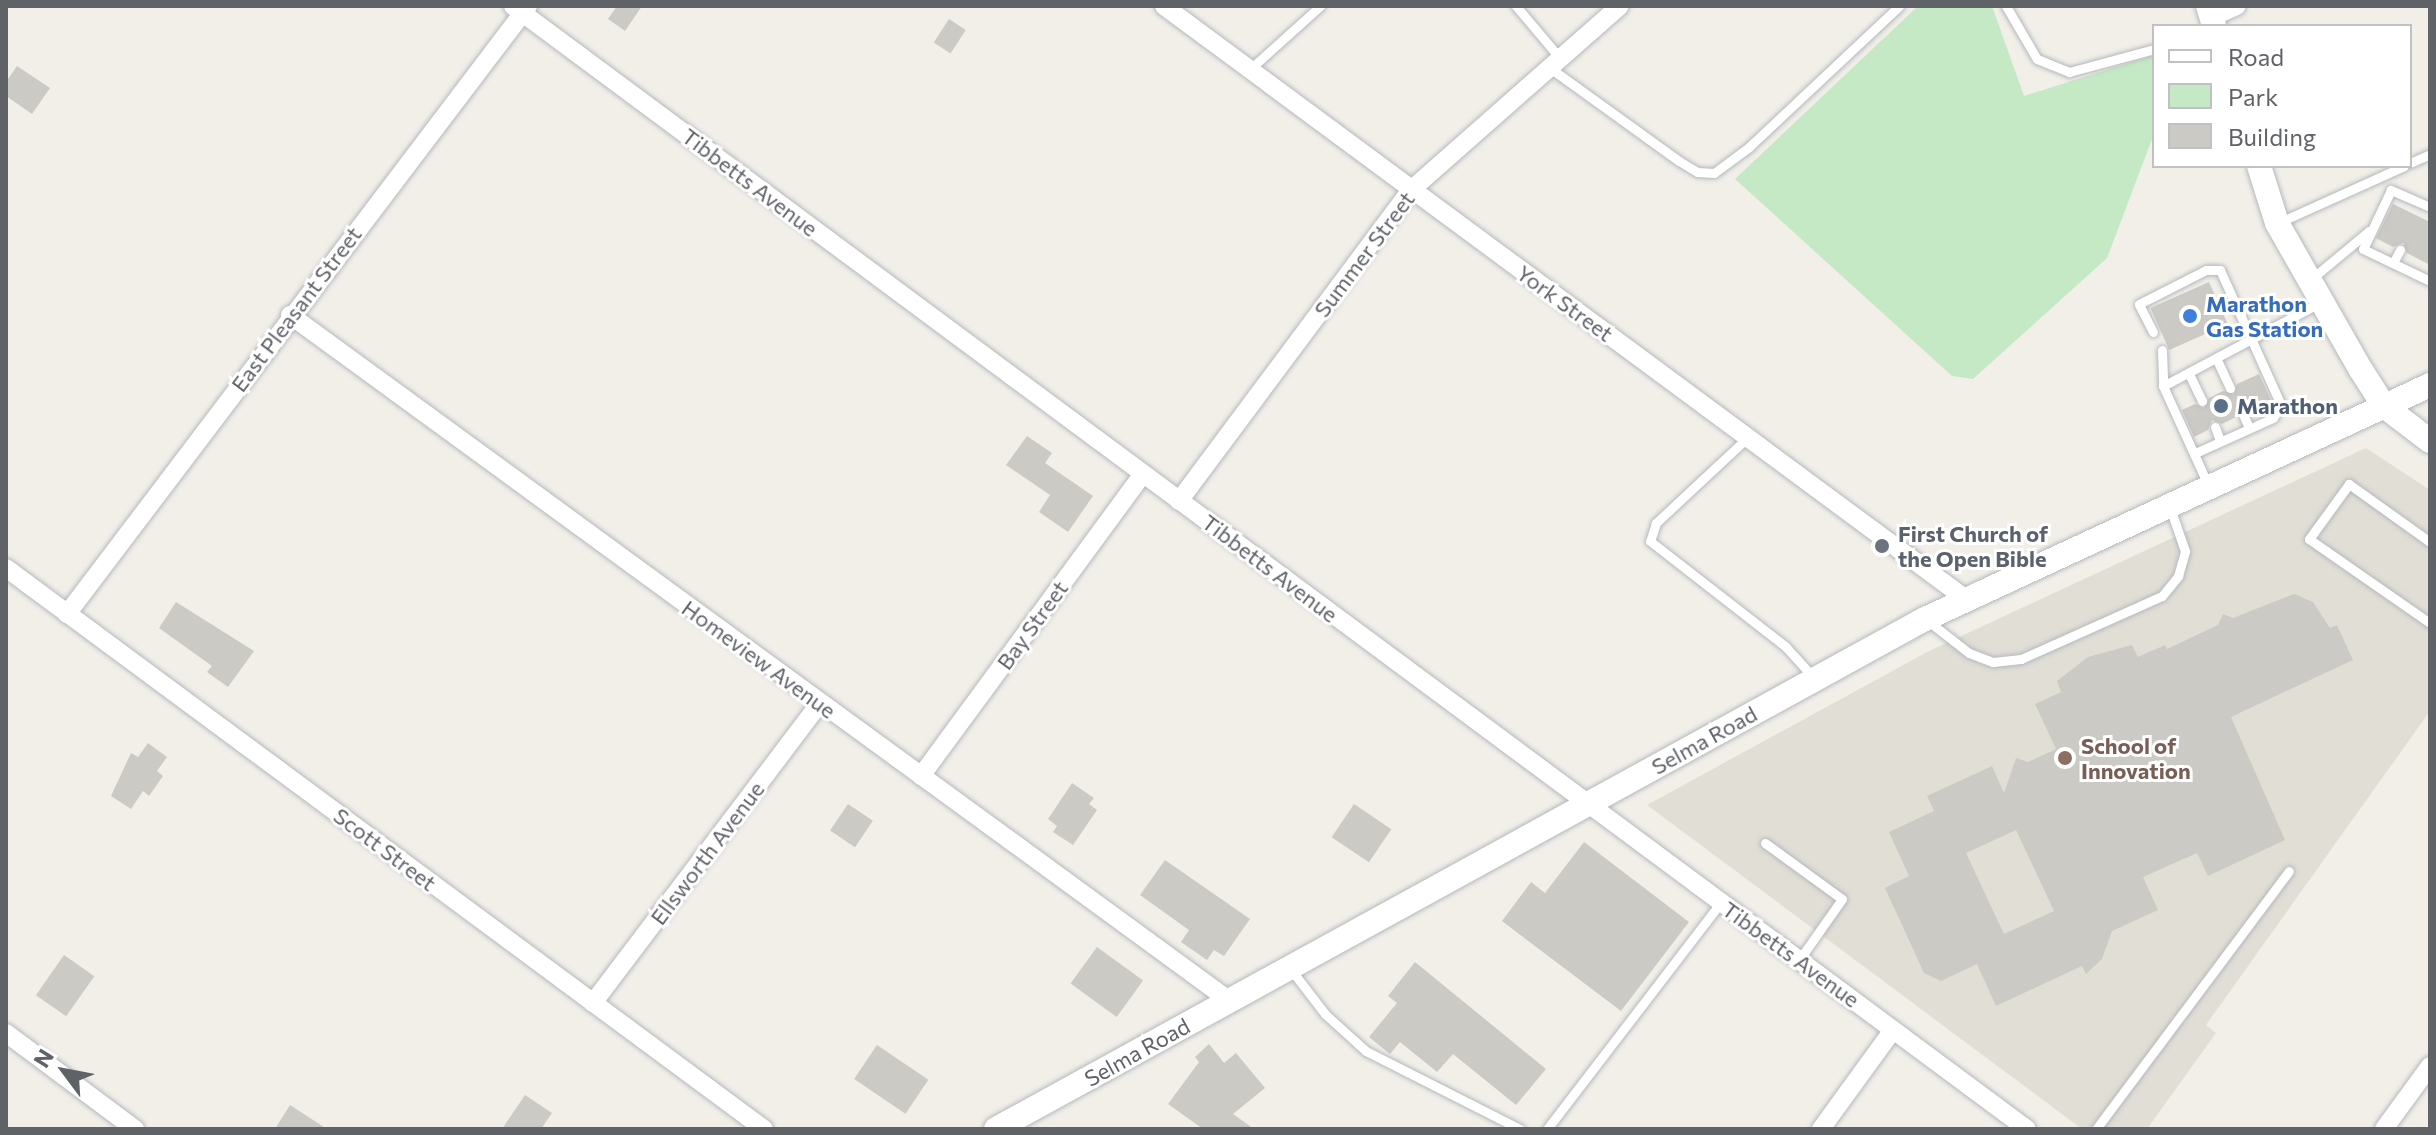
<!DOCTYPE html>
<style>
body{margin:0}
#map{position:relative;width:2436px;height:1135px;overflow:hidden;background:#f1efe8;font-family:Commissioner,sans-serif}
div>[style]{position:absolute}
.education>*{inset:0;background:#e1ded6}
.green>*{inset:0;background:#c5e8c5}
.building>*{inset:0;background:#cccac5;transform-origin:0 0}
.roads{filter:drop-shadow(0 0 2px #b5b8bc) drop-shadow(0 0 2px #b5b8bc)}
.service>*{height:9px;margin:-4.5px;padding:0 4.5px;transform-origin:4.5px;border-radius:4.5px;background:#fff}
.minor>*{height:18px;margin:-9px;padding:0 9px;transform-origin:9px;border-radius:9px;background:#fff}
.tertiary>*{height:24px;margin:-12px;padding:0 12px;transform-origin:12px;border-radius:12px;background:#fff}
.dots>*{width:22px;height:22px;translate:-50% -50%;box-sizing:border-box;border:4px solid #fff;border-radius:50%}
span{translate:-50% -50%;white-space:nowrap;text-align:center;line-height:1.15;-webkit-text-stroke:6px #fff;paint-order:stroke}
.street-label{font-size:22px;color:#5f6368}
.shop-label{font-size:22px;color:#366cbe;font-weight:700}
.left{translate:0 -50%;text-align:left}
.service-label{font-size:22px;color:#4e5e75;font-weight:700}
.worship-label{font-size:22px;color:#5b616d;font-weight:700}
.education-label{font-size:22px;color:#785e54;font-weight:700}
.frame{position:absolute;inset:0;border:8px solid #5f6368;pointer-events:none}
.legend{position:absolute;left:2152px;top:24px;width:260px;height:144px;box-sizing:border-box;background:#fff;border:2px solid #bfc1c3;margin:0;padding:10px 14px;list-style:none;font-size:24px;color:#5f6368}
.legend li{display:flex;align-items:center;gap:16px;height:40px}
.legend b{width:40px;border:2px solid #bfc1c3}
.north{position:absolute;left:24px;top:1031px;width:80px;height:80px;-webkit-text-stroke:6px #fff;paint-order:stroke;rotate:302deg;font-size:22px;font-weight:700;line-height:32px;text-align:center;color:#5f6368}
.north::after{content:'';display:block;margin:auto;width:28px;height:36px;background:#5f6368;clip-path:polygon(50% 0,100% 100%,50% 72%,0 100%)}
</style>
<div id="map">
<div class="education">
<div style="clip-path:polygon(2366px 448px,2430px 490px,2430px 711px,2206px 1025px,2216px 1033px,2147px 1129px,2082px 1129px,1647px 805px,1929px 651px)"></div>
</div>
<div class="green">
<div style="clip-path:polygon(1918px 6px,1992px 6px,2024px 96px,2154px 55px,2154px 134px,2107px 258px,1973px 379px,1952px 376px,1735px 179px)"></div>
</div>
<div class="building">
<div style="clip-path:polygon(617px 6px,642px 6px,625px 31px,608px 19px)"></div>
<div style="left:949px;top:19px;width:20px;height:28px;rotate:33deg"></div>
<div style="clip-path:polygon(17px 66px,50px 88px,32px 114px,6px 96px,6px 82px)"></div>
<div style="clip-path:polygon(2393px 204px,2430px 222px,2430px 265px,2407px 253px,2403px 243px,2393px 247px,2376px 238px)"></div>
<div style="left:2209px;top:282px;width:46px;height:64px;rotate:66deg"></div>
<div style="clip-path:polygon(2259px 374px,2271px 400px,2250px 410px,2239px 408px,2236px 417px,2222px 424px,2212px 420px,2208px 430px,2194px 437px,2182px 410px,2195px 404px,2204px 408px,2209px 398px,2223px 391px,2234px 394px,2237px 384px)"></div>
<div style="clip-path:polygon(1027px 436px,1052px 453px,1045px 463px,1093px 496px,1068px 532px,1039px 512px,1050px 495px,1006px 465px)"></div>
<div style="clip-path:polygon(evenodd,2294px 594px,2313px 602px,2330px 628px,2337px 625px,2353px 660px,2231px 717px,2285px 840px,2208px 876px,2197px 853px,2143px 877px,2158px 910px,2112px 931px,2102px 959px,2086px 974px,2082px 966px,1996px 1006px,1977px 964px,1941px 981px,1924px 973px,1885px 888px,1909px 876px,1889px 832px,1934px 811px,1927px 796px,1992px 766px,2004px 793px,2016px 758px,2028px 762px,2056px 749px,2035px 704px,2061px 692px,2057px 681px,2088px 657px,2132px 645px,2138px 657px,2165px 645px,2167px 649px,2218px 625px,2223px 614px,2233px 618px,2294px 594px,2016px 830px,2054px 911px,2004px 934px,1966px 853px,2016px 830px)"></div>
<div style="clip-path:polygon(176px 602px,254px 651px,228px 687px,207px 672px,212px 666px,159px 628px)"></div>
<div style="clip-path:polygon(148px 743px,167px 757px,157px 771px,163px 776px,149px 796px,143px 791px,131px 809px,111px 796px,131px 753px,138px 757px)"></div>
<div style="clip-path:polygon(1072px 783px,1094px 798px,1089px 804px,1097px 810px,1073px 845px,1053px 832px,1057px 826px,1048px 819px)"></div>
<div style="left:848px;top:804px;width:30px;height:32px;rotate:34deg"></div>
<div style="left:1354px;top:804px;width:45px;height:40px;rotate:34deg"></div>
<div style="clip-path:polygon(1584px 842px,1689px 922px,1621px 1011px,1502px 921px,1531px 882px,1545px 893px)"></div>
<div style="clip-path:polygon(1165px 860px,1250px 919px,1224px 956px,1214px 950px,1207px 960px,1181px 942px,1189px 930px,1140px 895px)"></div>
<div style="left:1097px;top:947px;width:57px;height:45px;rotate:36deg"></div>
<div style="left:64px;top:955px;width:37px;height:49px;rotate:35deg"></div>
<div style="clip-path:polygon(1415px 962px,1546px 1069px,1516px 1105px,1453px 1054px,1437px 1072px,1400px 1042px,1390px 1054px,1369px 1037px,1397px 1003px,1388px 996px)"></div>
<div style="clip-path:polygon(1209px 1044px,1224px 1063px,1236px 1053px,1265px 1088px,1233px 1114px,1254px 1129px,1203px 1129px,1168px 1104px,1199px 1062px,1195px 1057px)"></div>
<div style="left:877px;top:1045px;width:62px;height:41px;rotate:34deg"></div>
<div style="clip-path:polygon(525px 1095px,552px 1113px,541px 1129px,502px 1129px)"></div>
<div style="clip-path:polygon(290px 1105px,327px 1129px,275px 1129px)"></div>
</div>
<div class="roads">
<div class="service">
<div style="left:1516px;top:6px;width:68px;rotate:49.8deg"></div>
<div style="left:2006px;top:6px;width:61px;rotate:59.7deg"></div>
<div style="left:2037px;top:59px;width:35px;rotate:22deg"></div>
<div style="left:2069px;top:72px;width:88px;rotate:-15.1deg"></div>
<div style="left:1550px;top:68px;width:159px;rotate:35.8deg"></div>
<div style="left:1679px;top:161px;width:21px;rotate:31deg"></div>
<div style="left:1697px;top:172px;width:17px;rotate:3deg"></div>
<div style="left:1714px;top:173px;width:44px;rotate:-36.6deg"></div>
<div style="left:1749px;top:147px;width:206px;rotate:-43.2deg"></div>
<div style="left:1249px;top:70px;width:96px;rotate:-42deg"></div>
<div style="left:2410px;top:163px;width:22px;rotate:-24deg"></div>
<div style="left:2430px;top:207px;width:43px;rotate:-156.4deg"></div>
<div style="left:2391px;top:190px;width:65px;rotate:115.4deg"></div>
<div style="left:2363px;top:249px;width:74px;rotate:25.5deg"></div>
<div style="left:2280px;top:222px;width:136px;rotate:-24.3deg"></div>
<div style="left:2393px;top:263px;width:15px;rotate:-62deg"></div>
<div style="left:2310px;top:280px;width:77px;rotate:-39.7deg"></div>
<div style="left:2153px;top:332px;width:31px;rotate:-117deg"></div>
<div style="left:2139px;top:304px;width:75px;rotate:-26.9deg"></div>
<div style="left:2206px;top:270px;width:14px"></div>
<div style="left:2220px;top:270px;width:148px;rotate:65.7deg"></div>
<div style="left:2281px;top:405px;width:15px;rotate:122deg"></div>
<div style="left:2273px;top:418px;width:85px;rotate:155.8deg"></div>
<div style="left:2162px;top:350px;width:36px;rotate:88deg"></div>
<div style="left:2163px;top:386px;width:111px;rotate:65.5deg"></div>
<div style="left:2217px;top:360px;width:31px;rotate:65deg"></div>
<div style="left:2189px;top:374px;width:30px;rotate:64deg"></div>
<div style="left:2163px;top:386px;width:179px;rotate:-28deg"></div>
<div style="left:2243px;top:414px;width:15px;rotate:67deg"></div>
<div style="left:2215px;top:427px;width:15px;rotate:70deg"></div>
<div style="left:1747px;top:438px;width:125px;rotate:137deg"></div>
<div style="left:1656px;top:523px;width:19px;rotate:108deg"></div>
<div style="left:1650px;top:541px;width:172px;rotate:37.9deg"></div>
<div style="left:1786px;top:647px;width:40px;rotate:48deg"></div>
<div style="left:2430px;top:542px;width:100px;rotate:-144.4deg"></div>
<div style="left:2349px;top:484px;width:68px;rotate:126deg"></div>
<div style="left:2309px;top:539px;width:147px;rotate:34.8deg"></div>
<div style="left:1928px;top:621px;width:52px;rotate:38deg"></div>
<div style="left:1969px;top:653px;width:26px;rotate:21deg"></div>
<div style="left:1993px;top:662px;width:28px;rotate:-6deg"></div>
<div style="left:2021px;top:659px;width:154px;rotate:-24.1deg"></div>
<div style="left:2162px;top:596px;width:26px;rotate:-51deg"></div>
<div style="left:2178px;top:576px;width:26px;rotate:-74deg"></div>
<div style="left:2185px;top:551px;width:46px;rotate:-109.2deg"></div>
<div style="left:1765px;top:843px;width:95px;rotate:36deg"></div>
<div style="left:1842px;top:899px;width:75px;rotate:125.2deg"></div>
<div style="left:1292px;top:971px;width:54px;rotate:52.5deg"></div>
<div style="left:1325px;top:1014px;width:55px;rotate:42.1deg"></div>
<div style="left:1366px;top:1051px;width:173px;rotate:26.9deg"></div>
<div style="left:1547px;top:1129px;width:286px;rotate:-52.5deg"></div>
<div style="left:2096px;top:1129px;width:322px;rotate:-53.2deg"></div>
</div>
<div class="minor">
<div style="left:513px;top:6px;width:1885px;rotate:36.57deg"></div>
<div style="left:1164px;top:6px;width:997px;rotate:36.48deg"></div>
<div style="left:2212px;top:17px;width:27px;rotate:-24deg"></div>
<div style="left:290px;top:315px;width:1164px;rotate:36.12deg"></div>
<div style="left:1179px;top:501px;width:388px;rotate:-53.3deg"></div>
<div style="left:1411px;top:190px;width:278px;rotate:-41.4deg"></div>
<div style="left:6px;top:568px;width:943px;rotate:36.51deg"></div>
<div style="left:67px;top:614px;width:763px;rotate:-52.83deg"></div>
<div style="left:921px;top:776px;width:375px;rotate:-53.7deg"></div>
<div style="left:593px;top:1003px;width:376px;rotate:-52.9deg"></div>
<div style="left:6px;top:1033px;width:161px;rotate:36.7deg"></div>
<div style="left:1821px;top:1129px;width:122px;rotate:-54deg"></div>
<div style="left:2384px;top:1129px;width:78px;rotate:-53.9deg"></div>
</div>
<div class="tertiary">
<div style="left:2208px;top:6px;width:21px;rotate:73deg"></div>
<div style="left:2259px;top:166px;width:60px;rotate:72.5deg"></div>
<div style="left:2277px;top:223px;width:169px;rotate:60.3deg"></div>
<div style="left:2361px;top:370px;width:43px;rotate:57.4deg"></div>
<div style="left:2384px;top:406px;width:58px;rotate:37.3deg"></div>
<div style="left:996px;top:1129px;width:1060px;rotate:-28.77deg"></div>
<div style="left:1925px;top:619px;width:557px;rotate:-24.86deg"></div>
</div>
</div>
<div class="dots">
<div style="left:2190px;top:316px;background:#3f7fe0"></div>
<div style="left:2221px;top:406px;background:#5c6f8a"></div>
<div style="left:1882px;top:546px;background:#6b7280"></div>
<div style="left:2065px;top:758px;background:#8d6e63"></div>
</div>
<div class="street-label">
<span style="left:750px;top:182px;rotate:37deg">Tibbetts Avenue</span>
<span style="left:1364px;top:254px;rotate:-53deg">Summer Street</span>
<span style="left:1565px;top:303px;rotate:36deg">York Street</span>
<span style="left:296px;top:309px;rotate:-53deg">East Pleasant Street</span>
<span style="left:1270px;top:568px;rotate:37deg">Tibbetts Avenue</span>
<span style="left:1032px;top:625px;rotate:-54deg">Bay Street</span>
<span style="left:759px;top:659px;rotate:36deg">Homeview Avenue</span>
<span style="left:1704px;top:740px;rotate:-29deg">Selma Road</span>
<span style="left:385px;top:849px;rotate:37deg">Scott Street</span>
<span style="left:707px;top:853px;rotate:-53deg">Ellsworth Avenue</span>
<span style="left:1791px;top:954px;rotate:36deg">Tibbetts Avenue</span>
<span style="left:1137px;top:1052px;rotate:-29deg">Selma Road</span>
</div>
<div class="shop-label">
<span class="left" style="left:2206px;top:316px">Marathon<br>Gas Station</span>
</div>
<div class="service-label">
<span class="left" style="left:2237px;top:406px">Marathon</span>
</div>
<div class="worship-label">
<span class="left" style="left:1898px;top:546px">First Church of<br>the Open Bible</span>
</div>
<div class="education-label">
<span class="left" style="left:2081px;top:758px">School of<br>Innovation</span>
</div>
<div class="frame"></div>
<ul class="legend">
<li><b style="height:10px;background:#fff"></b>Road</li>
<li><b style="height:22px;background:#c5e8c5"></b>Park</li>
<li><b style="height:22px;background:#cccac5"></b>Building</li>
</ul>
<div class="north">N</div>
</div>
